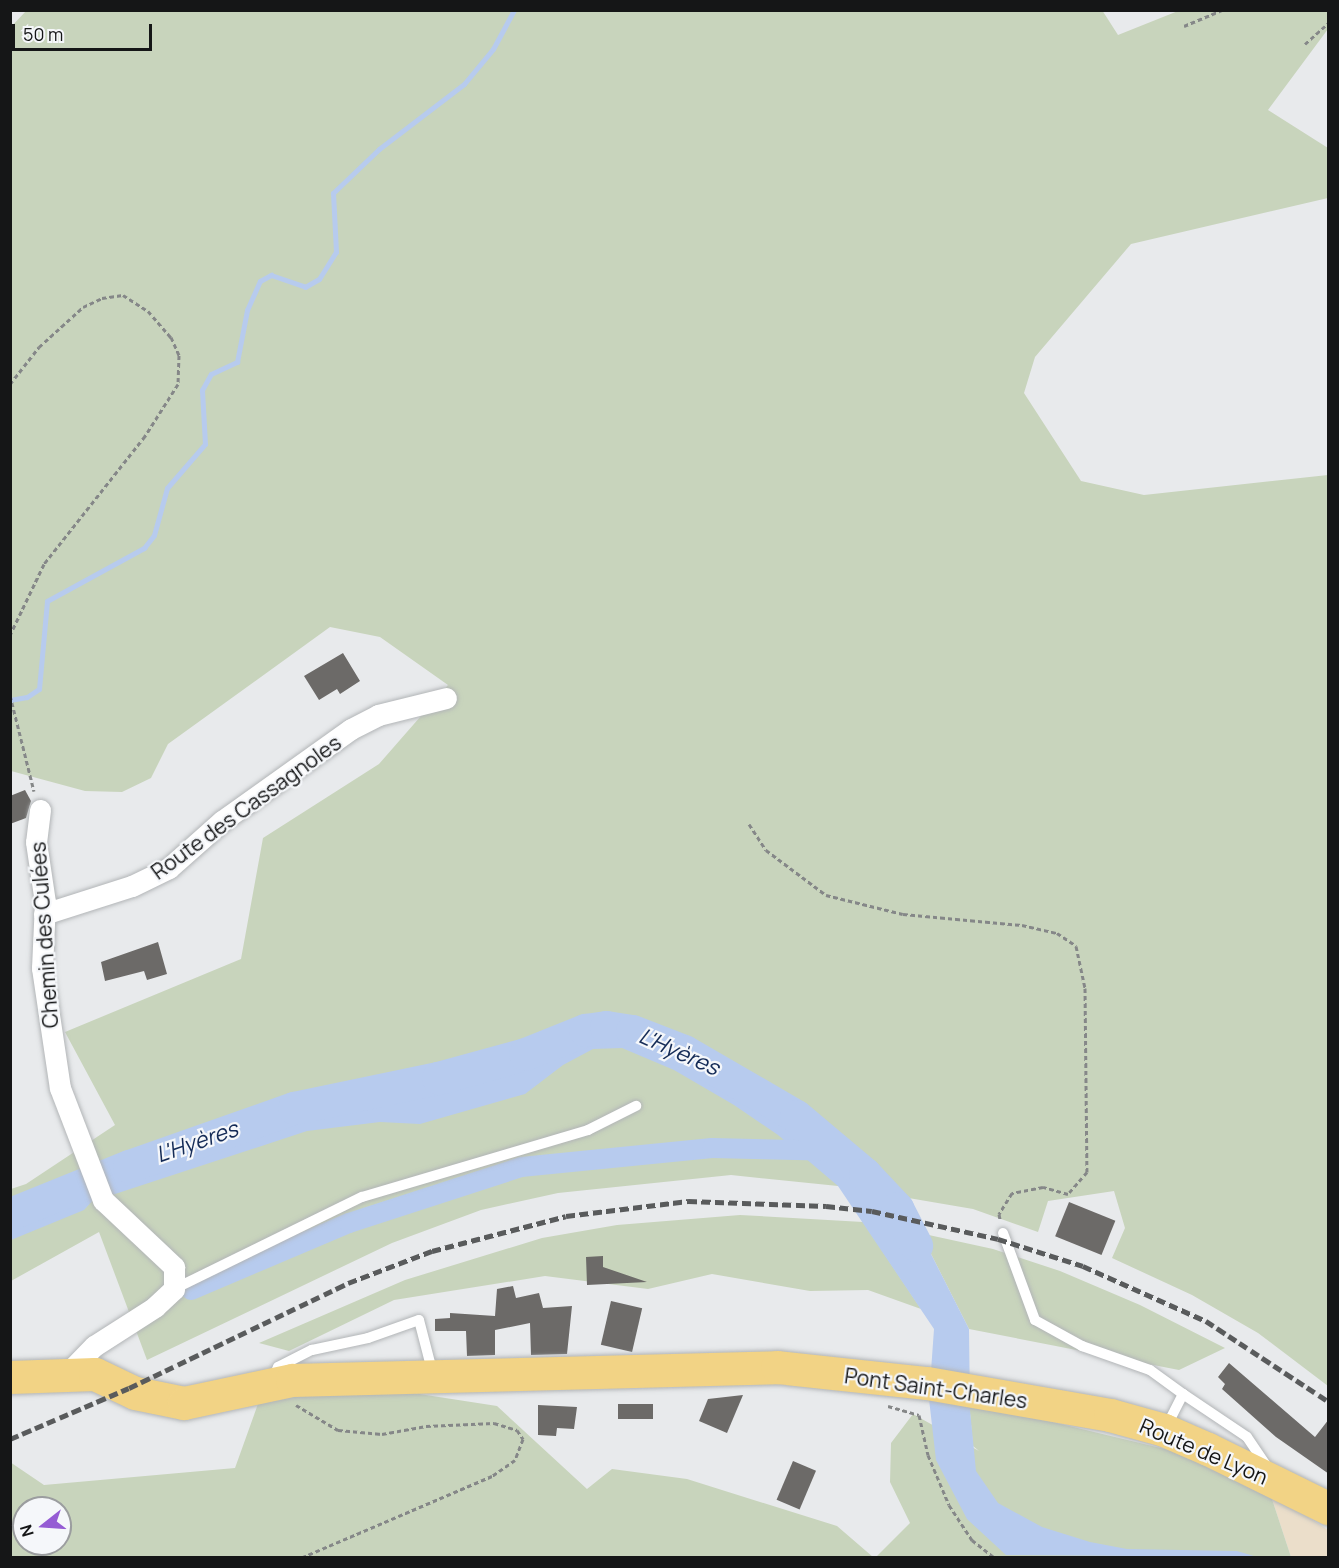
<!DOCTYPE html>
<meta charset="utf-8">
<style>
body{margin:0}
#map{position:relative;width:1339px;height:1568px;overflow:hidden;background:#e8eaec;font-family:Manrope,sans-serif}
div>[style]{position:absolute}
.industrial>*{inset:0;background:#ebdeca}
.green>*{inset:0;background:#c8d4bc}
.water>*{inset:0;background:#b7cbee}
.stream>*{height:5px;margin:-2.5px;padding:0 2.5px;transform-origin:2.5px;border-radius:2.5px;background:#b7cbee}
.canal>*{height:20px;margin:-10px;padding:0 10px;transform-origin:10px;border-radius:10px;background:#b7cbee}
.river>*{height:33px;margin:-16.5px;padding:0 16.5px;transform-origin:16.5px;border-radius:16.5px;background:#b7cbee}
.building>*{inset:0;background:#6c6a68;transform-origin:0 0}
.path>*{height:3px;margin-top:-1.5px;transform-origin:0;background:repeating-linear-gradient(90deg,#858788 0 4.5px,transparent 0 7.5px)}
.roads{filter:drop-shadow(0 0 2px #b2b5b7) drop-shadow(0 0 2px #b2b5b7)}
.service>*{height:10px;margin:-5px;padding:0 5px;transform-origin:5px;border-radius:5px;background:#fff}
.minor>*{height:21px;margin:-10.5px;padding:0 10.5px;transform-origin:10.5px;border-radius:10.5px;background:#fff}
.primary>*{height:33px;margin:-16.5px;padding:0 16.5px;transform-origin:16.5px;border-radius:16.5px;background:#f2d385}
.rail>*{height:4.5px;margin-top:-2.25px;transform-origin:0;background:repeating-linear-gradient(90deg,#595b5c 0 9px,transparent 0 13.5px)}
span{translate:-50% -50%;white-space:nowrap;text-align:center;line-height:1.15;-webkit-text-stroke:4.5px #f5f7fa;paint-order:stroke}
.street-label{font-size:21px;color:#151617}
.water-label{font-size:22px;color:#142b57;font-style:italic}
.frame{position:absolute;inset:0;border:12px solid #151617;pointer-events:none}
.north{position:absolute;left:12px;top:1496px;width:60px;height:60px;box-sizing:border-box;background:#f5f7fa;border:2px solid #9b9d9f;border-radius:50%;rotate:253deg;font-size:16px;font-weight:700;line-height:24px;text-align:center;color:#151617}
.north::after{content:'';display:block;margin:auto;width:21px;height:27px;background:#955cd4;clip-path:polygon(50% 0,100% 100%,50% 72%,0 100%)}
.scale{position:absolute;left:12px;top:24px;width:140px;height:27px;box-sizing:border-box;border:3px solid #151617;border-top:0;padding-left:8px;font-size:18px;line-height:21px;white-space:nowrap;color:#151617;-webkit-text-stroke:4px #f5f7fa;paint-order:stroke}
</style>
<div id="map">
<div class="industrial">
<div style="clip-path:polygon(1270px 1493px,1328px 1530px,1328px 1557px,1291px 1557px)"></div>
</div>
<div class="green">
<div style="clip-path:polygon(1102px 10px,1118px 35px,1178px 11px,1328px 11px,1328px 29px,1268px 110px,1328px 148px,1328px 198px,1131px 244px,1035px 357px,1024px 393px,1081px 481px,1144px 495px,1328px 475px,1328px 1386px,1258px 1333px,1192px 1295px,1112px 1258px,1125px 1228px,1114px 1191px,1048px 1201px,1038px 1232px,973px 1209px,838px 1186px,731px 1175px,558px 1193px,481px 1210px,392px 1243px,147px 1360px,99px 1232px,11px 1281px,11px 1189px,26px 1184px,115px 1125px,65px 1032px,241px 959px,263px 838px,379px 764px,448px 685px,380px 637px,330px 627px,168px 744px,151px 778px,122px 792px,85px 791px,11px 771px,10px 28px,26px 11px)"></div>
<div style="clip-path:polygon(740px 1215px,863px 1222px,921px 1309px,868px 1290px,810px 1291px,712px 1274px,648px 1289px,545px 1276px,394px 1300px,289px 1351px,259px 1343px,405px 1280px,542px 1238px,617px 1225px)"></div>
<div style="clip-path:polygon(915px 1232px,993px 1249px,1060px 1271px,1140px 1305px,1225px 1348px,1179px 1370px,969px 1329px,929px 1250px)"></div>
<div style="clip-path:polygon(evenodd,311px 1390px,413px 1393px,497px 1406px,587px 1489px,612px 1469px,687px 1479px,837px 1526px,873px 1557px,11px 1557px,10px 1462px,44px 1485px,235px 1468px,259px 1401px,311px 1390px,24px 1508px,60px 1508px,60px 1544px,24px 1544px,24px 1508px)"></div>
<div style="clip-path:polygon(969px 1402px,1194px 1456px,1270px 1493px,1291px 1557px,875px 1558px,910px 1523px,890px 1482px,891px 1443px,913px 1414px,979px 1451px,973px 1446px)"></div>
</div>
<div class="water">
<div style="clip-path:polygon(606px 1027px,632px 1031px,684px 1051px,796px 1116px,841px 1151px,897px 1208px,929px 1250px,969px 1329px,970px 1410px,976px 1471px,998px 1503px,1042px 1527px,1090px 1542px,1127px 1549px,1237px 1551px,1257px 1557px,1006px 1555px,967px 1519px,936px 1460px,929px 1399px,934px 1329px,838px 1186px,778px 1135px,734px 1105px,674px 1070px,622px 1048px,593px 1049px,563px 1065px,525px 1094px,420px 1124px,380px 1122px,307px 1131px,109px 1196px,97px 1196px,84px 1210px,11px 1240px,11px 1214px,129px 1166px,294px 1108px,438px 1078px,585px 1030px)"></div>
</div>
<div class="stream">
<div style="left:10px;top:700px;width:17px;rotate:-10deg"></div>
<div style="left:27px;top:697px;width:14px;rotate:-34deg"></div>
<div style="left:39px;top:689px;width:88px;rotate:-84.8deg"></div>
<div style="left:47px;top:601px;width:111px;rotate:-28.7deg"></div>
<div style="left:144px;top:548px;width:16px;rotate:-52deg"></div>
<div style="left:154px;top:535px;width:49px;rotate:-74.5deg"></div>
<div style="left:167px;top:488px;width:58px;rotate:-49.2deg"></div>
<div style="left:205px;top:444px;width:54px;rotate:-93.2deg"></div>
<div style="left:202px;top:390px;width:18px;rotate:-61deg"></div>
<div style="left:211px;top:374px;width:29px;rotate:-25deg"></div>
<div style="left:237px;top:362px;width:53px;rotate:-79.1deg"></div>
<div style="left:247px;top:310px;width:32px;rotate:-66deg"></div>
<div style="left:260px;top:281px;width:13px;rotate:-29deg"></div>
<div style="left:271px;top:275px;width:36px;rotate:19deg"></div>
<div style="left:305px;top:287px;width:16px;rotate:-30deg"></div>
<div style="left:319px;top:279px;width:32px;rotate:-58deg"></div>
<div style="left:336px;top:252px;width:59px;rotate:-92.9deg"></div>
<div style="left:333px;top:193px;width:64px;rotate:-43.7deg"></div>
<div style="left:379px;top:149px;width:107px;rotate:-37.4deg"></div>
<div style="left:464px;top:84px;width:45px;rotate:-50.4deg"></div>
<div style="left:493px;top:49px;width:44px;rotate:-61.7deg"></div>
</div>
<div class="canal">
<div style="left:191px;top:1290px;width:172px;rotate:-23deg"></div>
<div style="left:349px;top:1223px;width:181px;rotate:-18deg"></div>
<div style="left:521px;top:1167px;width:192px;rotate:-5.7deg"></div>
<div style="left:712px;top:1148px;width:129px;rotate:1.3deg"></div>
</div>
<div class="river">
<div style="left:10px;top:1214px;width:128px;rotate:-22deg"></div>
<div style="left:129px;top:1166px;width:175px;rotate:-19.4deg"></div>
<div style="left:294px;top:1108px;width:147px;rotate:-11.8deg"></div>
<div style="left:438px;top:1078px;width:90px;rotate:-15.4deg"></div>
<div style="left:525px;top:1054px;width:65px;rotate:-21.8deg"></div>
<div style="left:585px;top:1030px;width:21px;rotate:-8deg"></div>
<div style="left:606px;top:1027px;width:26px;rotate:9deg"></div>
<div style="left:632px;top:1031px;width:56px;rotate:21deg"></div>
<div style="left:684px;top:1051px;width:129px;rotate:30.1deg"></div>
<div style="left:796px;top:1116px;width:90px;rotate:40deg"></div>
<div style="left:865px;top:1174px;width:47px;rotate:46.7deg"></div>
<div style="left:897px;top:1208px;width:42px;rotate:62.8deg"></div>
</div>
<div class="building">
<div style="clip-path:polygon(343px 653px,360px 681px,340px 694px,337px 689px,319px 700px,304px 676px)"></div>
<div style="clip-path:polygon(25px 790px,31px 801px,26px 818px,10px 824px,10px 796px)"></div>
<div style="clip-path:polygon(158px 942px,167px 974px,147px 980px,144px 971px,105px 981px,101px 962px)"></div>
<div style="left:1069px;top:1202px;width:50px;height:37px;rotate:22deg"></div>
<div style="clip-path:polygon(603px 1256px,603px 1267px,647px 1282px,587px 1285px,586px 1257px)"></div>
<div style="clip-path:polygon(513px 1286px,516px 1298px,539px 1293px,543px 1308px,572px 1306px,567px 1354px,531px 1355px,530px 1323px,495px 1330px,495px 1355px,467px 1356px,466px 1331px,435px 1331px,435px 1319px,450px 1318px,450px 1313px,495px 1316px,497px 1289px)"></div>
<div style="left:611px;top:1301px;width:32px;height:45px;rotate:13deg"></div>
<div style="clip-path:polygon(1229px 1363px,1315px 1437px,1329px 1419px,1329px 1474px,1276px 1437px,1222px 1389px,1225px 1384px,1218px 1377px)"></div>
<div style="clip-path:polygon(743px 1395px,727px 1433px,699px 1421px,708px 1399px)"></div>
<div style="left:618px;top:1404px;width:35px;height:15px"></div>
<div style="clip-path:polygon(538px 1405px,577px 1407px,574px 1429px,557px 1428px,556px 1436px,538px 1435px)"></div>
<div style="left:793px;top:1461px;width:25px;height:42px;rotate:23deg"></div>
</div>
<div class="path">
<div style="left:1184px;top:26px;width:41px;rotate:-22.8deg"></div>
<div style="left:1305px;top:44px;width:31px;rotate:-42deg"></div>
<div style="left:10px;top:384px;width:47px;rotate:-51.9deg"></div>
<div style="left:39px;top:347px;width:59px;rotate:-42.3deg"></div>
<div style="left:83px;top:307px;width:21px;rotate:-25deg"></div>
<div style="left:102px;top:298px;width:21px;rotate:-8deg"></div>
<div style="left:123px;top:295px;width:30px;rotate:33deg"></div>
<div style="left:148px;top:311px;width:35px;rotate:49deg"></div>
<div style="left:171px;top:337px;width:20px;rotate:66deg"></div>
<div style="left:179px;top:355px;width:29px;rotate:92deg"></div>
<div style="left:178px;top:384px;width:62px;rotate:122.4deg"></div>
<div style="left:145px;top:436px;width:163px;rotate:128.3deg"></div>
<div style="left:44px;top:564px;width:79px;rotate:115.6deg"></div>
<div style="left:10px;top:695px;width:99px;rotate:76deg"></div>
<div style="left:749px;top:824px;width:31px;rotate:57deg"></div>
<div style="left:766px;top:850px;width:75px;rotate:36.9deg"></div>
<div style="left:826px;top:895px;width:79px;rotate:13.9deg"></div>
<div style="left:903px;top:914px;width:120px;rotate:5.3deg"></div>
<div style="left:1022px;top:925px;width:36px;rotate:13deg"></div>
<div style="left:1057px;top:933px;width:23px;rotate:34deg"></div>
<div style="left:1076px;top:946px;width:43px;rotate:77.9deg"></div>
<div style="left:1085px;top:988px;width:184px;rotate:89.4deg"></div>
<div style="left:1087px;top:1172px;width:29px;rotate:131deg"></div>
<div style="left:1068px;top:1194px;width:26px;rotate:-164deg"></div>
<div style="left:1043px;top:1187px;width:32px;rotate:169deg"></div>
<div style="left:1012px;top:1193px;width:25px;rotate:122deg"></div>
<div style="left:999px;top:1214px;width:5px;rotate:79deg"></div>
<div style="left:296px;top:1405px;width:49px;rotate:30.8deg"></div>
<div style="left:338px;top:1430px;width:44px;rotate:5.2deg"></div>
<div style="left:382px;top:1434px;width:45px;rotate:-10.3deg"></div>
<div style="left:426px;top:1426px;width:68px;rotate:-2.5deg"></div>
<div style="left:494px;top:1423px;width:24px;rotate:17deg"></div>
<div style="left:517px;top:1430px;width:11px;rotate:56deg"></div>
<div style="left:523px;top:1439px;width:22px;rotate:111deg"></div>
<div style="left:515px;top:1460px;width:28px;rotate:145deg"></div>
<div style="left:492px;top:1476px;width:208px;rotate:156.8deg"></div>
<div style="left:888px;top:1406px;width:32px;rotate:16deg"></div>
<div style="left:919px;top:1415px;width:41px;rotate:77.3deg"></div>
<div style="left:928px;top:1455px;width:54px;rotate:67.2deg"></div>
<div style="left:949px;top:1505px;width:42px;rotate:56.7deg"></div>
<div style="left:972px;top:1540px;width:29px;rotate:38deg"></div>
</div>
<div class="roads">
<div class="service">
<div style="left:1003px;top:1233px;width:93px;rotate:69.8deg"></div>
<div style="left:1035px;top:1320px;width:54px;rotate:29deg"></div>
<div style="left:1082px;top:1346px;width:72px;rotate:19.4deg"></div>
<div style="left:1150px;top:1370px;width:41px;rotate:36deg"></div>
<div style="left:1183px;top:1394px;width:37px;rotate:117deg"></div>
<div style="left:174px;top:1289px;width:209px;rotate:-26.1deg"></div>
<div style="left:362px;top:1197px;width:236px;rotate:-16.5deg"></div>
<div style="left:588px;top:1130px;width:54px;rotate:-26.6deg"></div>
<div style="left:274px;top:1376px;width:10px;rotate:-66deg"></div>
<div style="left:278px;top:1367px;width:38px;rotate:-27deg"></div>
<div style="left:312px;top:1350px;width:57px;rotate:-12.1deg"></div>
<div style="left:368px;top:1338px;width:54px;rotate:-19.4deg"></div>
<div style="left:419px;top:1320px;width:56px;rotate:75.5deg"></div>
<div style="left:1183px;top:1394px;width:77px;rotate:33.9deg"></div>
<div style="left:1247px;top:1437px;width:36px;rotate:56deg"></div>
</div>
<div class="minor">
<div style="left:40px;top:810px;width:32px;rotate:97deg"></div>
<div style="left:36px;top:842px;width:61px;rotate:81.5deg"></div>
<div style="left:45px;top:902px;width:66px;rotate:92.6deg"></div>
<div style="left:42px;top:968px;width:121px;rotate:81.5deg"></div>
<div style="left:60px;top:1088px;width:120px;rotate:69deg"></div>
<div style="left:103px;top:1200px;width:98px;rotate:43.3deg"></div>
<div style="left:174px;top:1267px;width:22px;rotate:90deg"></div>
<div style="left:174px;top:1289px;width:26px;rotate:137deg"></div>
<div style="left:155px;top:1307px;width:72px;rotate:147.4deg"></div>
<div style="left:94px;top:1346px;width:39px;rotate:134deg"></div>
<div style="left:44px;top:914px;width:92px;rotate:-17.7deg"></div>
<div style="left:132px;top:886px;width:41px;rotate:-25.9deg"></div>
<div style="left:169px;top:868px;width:71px;rotate:-41.6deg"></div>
<div style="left:222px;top:821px;width:158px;rotate:-35.5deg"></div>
<div style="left:351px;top:729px;width:30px;rotate:-27deg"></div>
<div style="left:378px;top:715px;width:70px;rotate:-14deg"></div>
</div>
<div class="primary">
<div style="left:10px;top:1377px;width:85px;rotate:-2deg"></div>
<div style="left:95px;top:1374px;width:44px;rotate:25.4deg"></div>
<div style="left:135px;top:1393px;width:50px;rotate:11.5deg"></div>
<div style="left:184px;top:1403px;width:110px;rotate:-12deg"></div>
<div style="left:292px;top:1380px;width:485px;rotate:-1.5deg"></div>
<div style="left:777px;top:1367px;width:151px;rotate:6.1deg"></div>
<div style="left:927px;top:1383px;width:186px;rotate:9.9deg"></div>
<div style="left:1110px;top:1415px;width:56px;rotate:15.5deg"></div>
<div style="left:1164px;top:1430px;width:48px;rotate:23.4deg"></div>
<div style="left:1208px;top:1449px;width:134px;rotate:26.2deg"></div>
</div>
</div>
<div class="rail">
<div style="left:10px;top:1439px;width:129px;rotate:-23.2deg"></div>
<div style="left:129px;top:1388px;width:243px;rotate:-25.6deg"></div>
<div style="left:348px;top:1283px;width:90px;rotate:-20.9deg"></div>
<div style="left:432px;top:1251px;width:138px;rotate:-14.6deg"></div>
<div style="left:566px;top:1216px;width:123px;rotate:-7deg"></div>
<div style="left:688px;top:1201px;width:138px;rotate:2.1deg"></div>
<div style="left:826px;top:1206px;width:46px;rotate:6.2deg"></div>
<div style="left:872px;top:1211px;width:129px;rotate:12.5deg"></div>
<div style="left:998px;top:1239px;width:89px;rotate:17.6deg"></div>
<div style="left:1083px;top:1266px;width:135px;rotate:24.1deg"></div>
<div style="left:1206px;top:1321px;width:146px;rotate:33.3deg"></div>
</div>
<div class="street-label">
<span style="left:246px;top:807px;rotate:-36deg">Route des Cassagnoles</span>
<span style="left:44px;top:935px;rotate:-94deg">Chemin des Culées</span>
<span style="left:936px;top:1388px;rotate:8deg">Pont Saint-Charles</span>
<span style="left:1204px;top:1451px;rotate:23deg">Route de Lyon</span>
</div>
<div class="water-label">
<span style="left:679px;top:1052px;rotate:24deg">L'Hyères</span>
<span style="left:197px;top:1142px;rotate:-19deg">L'Hyères</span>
</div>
<div class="frame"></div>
<div class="north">N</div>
<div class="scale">50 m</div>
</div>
